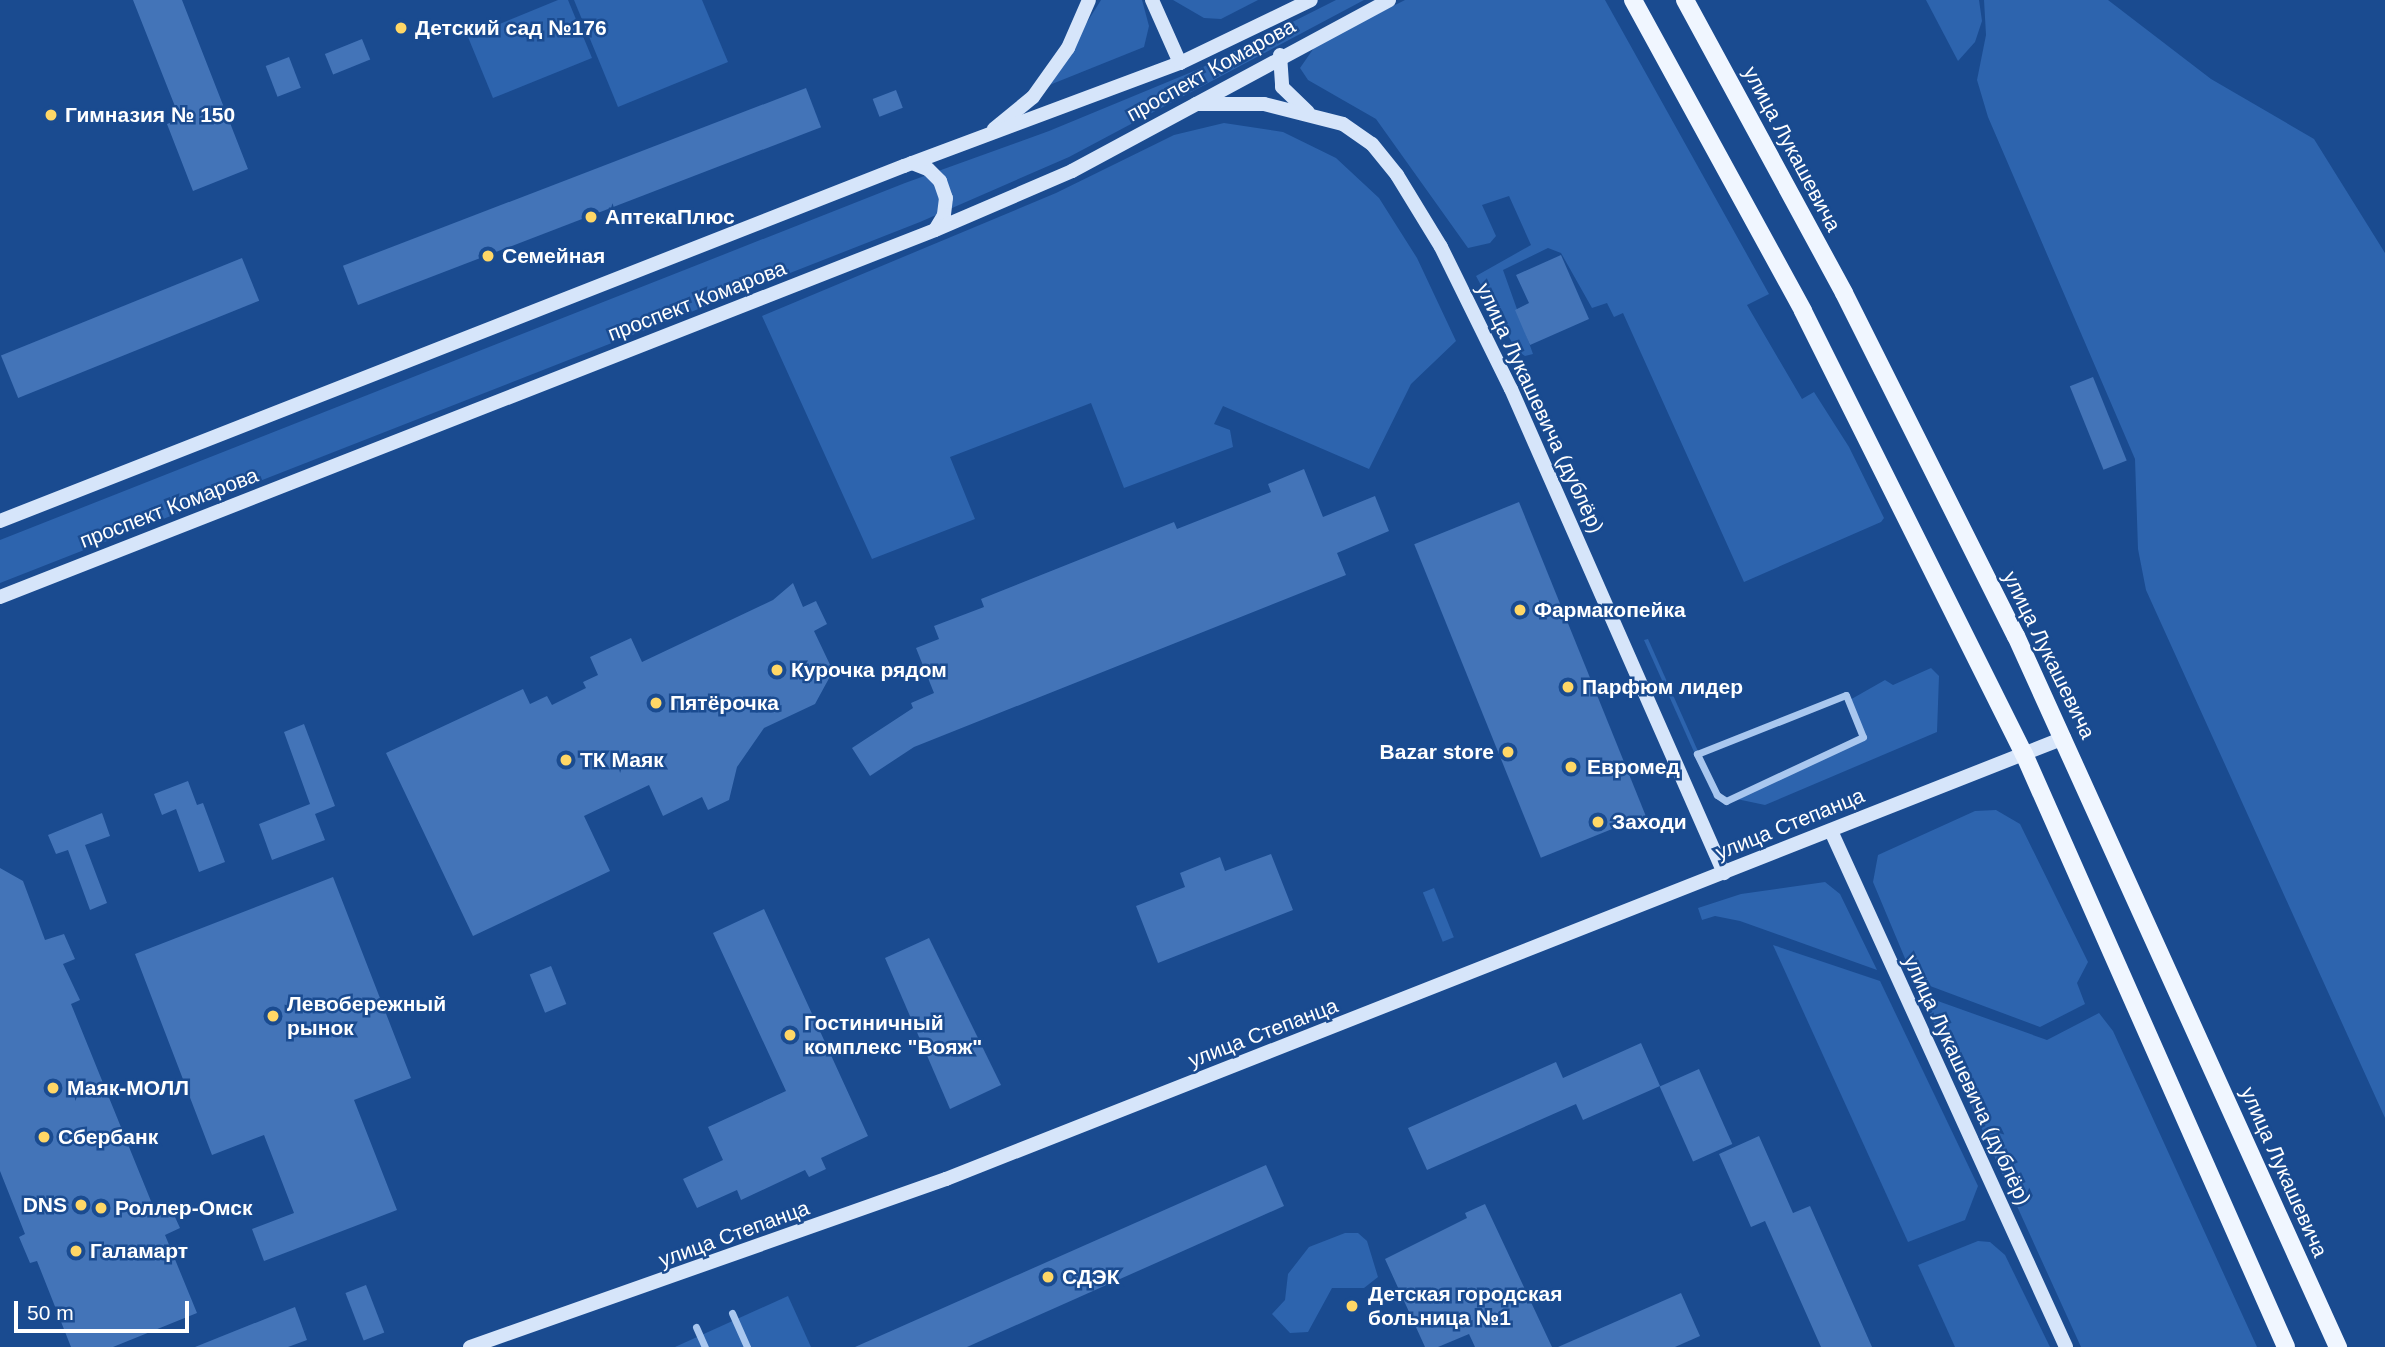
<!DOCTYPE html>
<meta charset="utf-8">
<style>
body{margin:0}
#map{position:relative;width:2385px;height:1347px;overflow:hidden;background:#1a4b90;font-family:Helvetica,sans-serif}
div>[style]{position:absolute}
.green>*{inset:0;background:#2d64ae;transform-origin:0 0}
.building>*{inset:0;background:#4374b8;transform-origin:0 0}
.street>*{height:7px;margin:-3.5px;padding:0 3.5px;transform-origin:3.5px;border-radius:3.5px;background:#a9c7ef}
.secondary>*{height:14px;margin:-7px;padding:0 7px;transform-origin:7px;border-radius:7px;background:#d6e5fa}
.primary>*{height:18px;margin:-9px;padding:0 9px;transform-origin:9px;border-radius:9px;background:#f0f6ff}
.dots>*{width:19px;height:19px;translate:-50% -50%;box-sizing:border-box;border:4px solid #1a4b90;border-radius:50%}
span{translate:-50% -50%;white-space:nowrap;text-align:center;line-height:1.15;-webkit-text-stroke:5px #1a4b90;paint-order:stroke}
.poi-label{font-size:21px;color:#fff;font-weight:700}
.left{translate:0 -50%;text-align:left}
.right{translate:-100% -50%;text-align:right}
.street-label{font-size:21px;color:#fff}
.scale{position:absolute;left:14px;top:1301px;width:175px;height:32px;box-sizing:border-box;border:4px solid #fff;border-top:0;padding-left:9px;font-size:21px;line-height:24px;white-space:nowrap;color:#fff;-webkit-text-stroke:5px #1a4b90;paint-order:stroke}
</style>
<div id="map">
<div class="green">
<div style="clip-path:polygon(558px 0,568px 0,592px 58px,493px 98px,468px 37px)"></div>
<div style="clip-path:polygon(574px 0,702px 0,728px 62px,618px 107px)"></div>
<div style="clip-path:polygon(1101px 0,1142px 0,1149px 26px,1144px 47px,1047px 86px)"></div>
<div style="clip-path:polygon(1173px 0,1258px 0,1221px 19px,1204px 18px)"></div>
<div style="clip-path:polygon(1336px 0,1364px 0,1069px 157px,920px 222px,0 583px,0 540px,905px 183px,1049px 131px,1199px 69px)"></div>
<div style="clip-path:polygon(1405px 0,1605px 0,1769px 294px,1747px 305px,1802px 399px,1814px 392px,1849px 447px,1884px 518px,1881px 522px,1744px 582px,1623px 313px,1614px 317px,1607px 303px,1592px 308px,1561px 253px,1548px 248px,1503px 270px,1533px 354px,1525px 356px,1516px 350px,1476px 276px,1531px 245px,1509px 196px,1482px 205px,1496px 236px,1490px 243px,1468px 248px,1376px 119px,1308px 80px,1300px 68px,1316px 45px)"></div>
<div style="clip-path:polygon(1926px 0,1979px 0,1982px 21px,1975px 42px,1958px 61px)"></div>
<div style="clip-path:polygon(1984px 0,2108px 0,2211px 79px,2314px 139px,2385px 253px,2385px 1118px,2146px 590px,2138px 549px,2135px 459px,1988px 117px,1977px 80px,1986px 35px)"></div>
<div style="clip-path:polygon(1224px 123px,1283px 132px,1336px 158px,1379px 198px,1417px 258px,1456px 341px,1411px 384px,1369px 469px,1223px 406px,1214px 424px,1230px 430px,1233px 447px,1124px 488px,1091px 403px,950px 457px,975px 519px,872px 559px,762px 316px,1056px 193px,1174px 135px)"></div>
<div style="clip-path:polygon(1648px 639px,1701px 758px,1707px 781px,1644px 640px)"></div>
<div style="clip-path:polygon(1931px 668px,1939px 676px,1937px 732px,1765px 805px,1732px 798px,1863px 737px,1848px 701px,1885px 680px,1893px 685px)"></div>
<div style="clip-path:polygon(1996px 810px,2020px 824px,2088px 962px,2077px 983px,2085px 1004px,2040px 1027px,1914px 980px,1873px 882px,1878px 855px,1975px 811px)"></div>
<div style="clip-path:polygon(1825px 882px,1840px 894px,1877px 970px,1740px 921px,1715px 916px,1702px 920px,1698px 908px,1741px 894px)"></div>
<div style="left:1434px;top:888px;width:53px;height:12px;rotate:68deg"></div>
<div style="clip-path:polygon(1773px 945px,1880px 981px,1978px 1186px,1965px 1220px,1908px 1242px)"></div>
<div style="clip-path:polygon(1921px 995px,2047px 1040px,2099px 1013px,2113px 1031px,2257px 1347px,2081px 1347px)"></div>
<div style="clip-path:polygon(1345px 1233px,1358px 1233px,1367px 1241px,1378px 1277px,1364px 1288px,1332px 1288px,1308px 1332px,1290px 1333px,1272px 1314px,1285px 1300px,1288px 1274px,1309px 1247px)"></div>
<div style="clip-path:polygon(1978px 1241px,1990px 1242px,2005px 1255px,2050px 1347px,1955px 1347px,1918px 1265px)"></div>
<div style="clip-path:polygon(788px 1296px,811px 1347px,675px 1347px)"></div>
</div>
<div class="building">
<div style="clip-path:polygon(133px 0,182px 0,248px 169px,193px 191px,167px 124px,180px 119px)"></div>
<div style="left:362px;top:39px;width:22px;height:40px;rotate:68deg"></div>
<div style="left:289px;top:57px;width:33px;height:25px;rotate:69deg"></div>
<div style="left:806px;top:88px;width:42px;height:496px;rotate:69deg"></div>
<div style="left:896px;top:90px;width:19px;height:25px;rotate:69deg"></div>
<div style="clip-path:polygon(1561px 255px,1589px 319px,1530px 345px,1515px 310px,1529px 303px,1516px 275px)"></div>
<div style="left:242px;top:258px;width:46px;height:260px;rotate:68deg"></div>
<div style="left:2093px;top:377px;width:90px;height:25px;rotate:68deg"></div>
<div style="clip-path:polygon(1304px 469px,1323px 517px,1375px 496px,1389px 531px,1337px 553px,1346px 575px,914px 747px,870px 776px,852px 748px,913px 708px,911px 703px,934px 693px,916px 648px,939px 639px,934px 626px,984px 607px,981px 599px,1174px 522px,1177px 529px,1271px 492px,1268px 484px)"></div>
<div style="left:1519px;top:502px;width:338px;height:113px;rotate:68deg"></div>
<div style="clip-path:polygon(793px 583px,803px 607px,816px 601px,827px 624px,814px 631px,833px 671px,815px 704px,764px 728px,737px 767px,729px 800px,708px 810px,702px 797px,663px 816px,649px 785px,584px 816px,610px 871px,473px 936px,386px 753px,523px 689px,530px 704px,547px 696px,552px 705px,586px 688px,583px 682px,598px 675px,590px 657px,631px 638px,642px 662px,773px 600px)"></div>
<div style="clip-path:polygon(304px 724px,335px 806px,315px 814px,325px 840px,272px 860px,259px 824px,310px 804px,284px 732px)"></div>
<div style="clip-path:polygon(188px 781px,197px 805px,203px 803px,225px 862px,199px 872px,176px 809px,162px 815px,154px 794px)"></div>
<div style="clip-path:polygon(102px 813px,110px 836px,85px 845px,107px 903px,90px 910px,68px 850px,56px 854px,48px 835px)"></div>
<div style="clip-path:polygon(1271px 854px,1293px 910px,1158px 963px,1136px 906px,1185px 887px,1180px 873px,1220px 857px,1225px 871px)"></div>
<div style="clip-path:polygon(0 868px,23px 881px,45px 940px,64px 934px,75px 959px,63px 964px,80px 1000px,71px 1004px,155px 1211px,170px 1206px,180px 1228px,165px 1235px,197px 1313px,113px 1347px,71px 1347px,37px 1261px,30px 1263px,19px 1237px,25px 1234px,0 1171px)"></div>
<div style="clip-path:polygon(333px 877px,411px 1078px,354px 1100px,397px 1210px,264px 1261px,252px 1229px,294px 1213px,264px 1135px,212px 1155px,135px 954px)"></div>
<div style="clip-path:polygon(764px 909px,868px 1136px,821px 1158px,826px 1169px,809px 1177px,805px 1170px,741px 1200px,737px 1190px,697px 1208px,683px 1179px,723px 1160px,708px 1127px,786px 1091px,713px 933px)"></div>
<div style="clip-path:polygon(929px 938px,1001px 1085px,950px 1109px,885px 958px)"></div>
<div style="left:551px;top:966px;width:41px;height:23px;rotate:68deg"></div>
<div style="clip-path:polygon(1641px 1043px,1660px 1086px,1583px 1120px,1576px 1104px,1427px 1170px,1408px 1128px,1556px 1062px,1563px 1078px)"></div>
<div style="left:1699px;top:1069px;width:82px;height:43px;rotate:66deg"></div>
<div style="clip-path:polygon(1759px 1136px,1793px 1213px,1810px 1206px,1872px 1347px,1821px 1347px,1765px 1221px,1751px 1227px,1719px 1154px)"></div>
<div style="clip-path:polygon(1266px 1165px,1284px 1206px,1174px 1255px,967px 1347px,855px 1347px)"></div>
<div style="clip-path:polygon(1485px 1204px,1552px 1347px,1475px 1347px,1469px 1334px,1438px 1347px,1425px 1347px,1385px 1259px,1467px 1218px,1465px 1213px)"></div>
<div style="left:366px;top:1285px;width:51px;height:22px;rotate:69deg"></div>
<div style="clip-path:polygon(1681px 1293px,1700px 1336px,1675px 1347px,1558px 1347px)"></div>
<div style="clip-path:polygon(295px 1307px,307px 1340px,288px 1347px,195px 1347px)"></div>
</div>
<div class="street">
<div style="left:1846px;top:695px;width:45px;rotate:68deg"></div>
<div style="left:1863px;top:737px;width:151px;rotate:155deg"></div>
<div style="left:1726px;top:801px;width:11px;rotate:-146deg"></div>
<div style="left:1717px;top:795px;width:46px;rotate:-116deg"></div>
<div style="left:1697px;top:754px;width:160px;rotate:-21.6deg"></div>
<div style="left:732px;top:1313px;width:37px;rotate:66deg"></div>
<div style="left:696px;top:1327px;width:22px;rotate:66deg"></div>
</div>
<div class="secondary">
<div style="left:1152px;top:0;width:69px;rotate:66deg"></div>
<div style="left:1280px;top:55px;width:32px;rotate:86deg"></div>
<div style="left:1282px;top:87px;width:36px;rotate:44deg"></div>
<div style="left:1196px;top:104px;width:68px"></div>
<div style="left:1264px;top:104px;width:81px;rotate:14.2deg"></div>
<div style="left:1343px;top:124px;width:35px;rotate:35deg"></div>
<div style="left:1372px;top:144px;width:40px;rotate:51deg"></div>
<div style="left:1397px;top:175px;width:84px;rotate:58.6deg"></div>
<div style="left:1441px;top:247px;width:158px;rotate:63.8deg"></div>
<div style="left:1511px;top:389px;width:529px;rotate:66.25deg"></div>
<div style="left:994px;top:129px;width:50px;rotate:-39.4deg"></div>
<div style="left:1033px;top:97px;width:60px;rotate:-54.5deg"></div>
<div style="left:1068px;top:48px;width:52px;rotate:-66.4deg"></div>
<div style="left:912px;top:163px;width:17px;rotate:21deg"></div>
<div style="left:928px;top:169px;width:17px;rotate:45deg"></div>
<div style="left:940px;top:181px;width:18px;rotate:71deg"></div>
<div style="left:946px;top:198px;width:17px;rotate:97deg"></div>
<div style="left:944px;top:215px;width:17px;rotate:121deg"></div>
<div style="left:0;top:521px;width:971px;rotate:-21.44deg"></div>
<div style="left:904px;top:166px;width:295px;rotate:-20.5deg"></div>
<div style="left:1180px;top:63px;width:145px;rotate:-25.7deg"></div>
<div style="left:0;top:597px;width:1004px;rotate:-21.43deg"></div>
<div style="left:935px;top:230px;width:149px;rotate:-23.3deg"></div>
<div style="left:1072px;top:171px;width:360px;rotate:-28.3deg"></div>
<div style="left:1831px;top:831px;width:567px;rotate:65.51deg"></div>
<div style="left:470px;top:1347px;width:505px;rotate:-19.44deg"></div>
<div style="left:946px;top:1179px;width:1202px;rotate:-21.53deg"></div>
</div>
<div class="primary">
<div style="left:1633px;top:0;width:354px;rotate:61.3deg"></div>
<div style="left:1803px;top:311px;width:495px;rotate:63.5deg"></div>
<div style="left:2024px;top:754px;width:648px;rotate:66.16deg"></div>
<div style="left:1685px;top:0;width:333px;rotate:61.5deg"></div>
<div style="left:1844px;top:293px;width:384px;rotate:63.4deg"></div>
<div style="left:2016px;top:636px;width:781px;rotate:65.64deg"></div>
</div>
<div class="dots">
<div style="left:401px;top:28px;background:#ffd766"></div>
<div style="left:51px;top:115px;background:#ffd766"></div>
<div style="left:591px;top:217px;background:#ffd766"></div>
<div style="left:488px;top:256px;background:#ffd766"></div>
<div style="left:1520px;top:610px;background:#ffd766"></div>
<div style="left:777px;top:670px;background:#ffd766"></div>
<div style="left:1568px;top:687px;background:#ffd766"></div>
<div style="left:656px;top:703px;background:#ffd766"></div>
<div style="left:1508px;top:752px;background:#ffd766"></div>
<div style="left:566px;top:760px;background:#ffd766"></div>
<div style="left:1571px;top:767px;background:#ffd766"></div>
<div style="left:1598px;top:822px;background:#ffd766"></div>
<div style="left:273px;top:1016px;background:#ffd766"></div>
<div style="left:790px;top:1035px;background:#ffd766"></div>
<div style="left:53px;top:1088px;background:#ffd766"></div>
<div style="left:44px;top:1137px;background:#ffd766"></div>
<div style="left:81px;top:1205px;background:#ffd766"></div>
<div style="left:101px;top:1208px;background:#ffd766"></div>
<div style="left:76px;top:1251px;background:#ffd766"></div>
<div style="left:1048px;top:1277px;background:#ffd766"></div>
<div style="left:1352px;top:1306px;background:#ffd766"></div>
</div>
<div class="poi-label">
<span class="left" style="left:415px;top:28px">Детский сад №176</span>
<span class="left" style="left:65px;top:115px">Гимназия № 150</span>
<span class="left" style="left:605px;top:217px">АптекаПлюс</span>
<span class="left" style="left:502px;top:256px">Семейная</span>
<span class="left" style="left:1534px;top:610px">Фармакопейка</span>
<span class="left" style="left:791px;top:670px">Курочка рядом</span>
<span class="left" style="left:1582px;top:687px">Парфюм лидер</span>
<span class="left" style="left:670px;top:703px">Пятёрочка</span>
<span class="right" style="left:1494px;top:752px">Bazar store</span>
<span class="left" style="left:580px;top:760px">ТК Маяк</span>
<span class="left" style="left:1587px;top:767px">Евромед</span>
<span class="left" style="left:1612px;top:822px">Заходи</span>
<span class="left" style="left:287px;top:1016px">Левобережный<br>рынок</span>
<span class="left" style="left:804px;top:1035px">Гостиничный<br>комплекс "Вояж"</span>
<span class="left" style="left:67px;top:1088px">Маяк-МОЛЛ</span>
<span class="left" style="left:58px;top:1137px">Сбербанк</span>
<span class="right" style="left:67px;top:1205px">DNS</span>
<span class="left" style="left:115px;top:1208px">Роллер-Омск</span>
<span class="left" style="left:90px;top:1251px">Галамарт</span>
<span class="left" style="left:1062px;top:1277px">СДЭК</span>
<span class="left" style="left:1368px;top:1306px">Детская городская<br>больница №1</span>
</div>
<div class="street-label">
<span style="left:1211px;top:70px;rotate:-29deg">проспект Комарова</span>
<span style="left:1792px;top:149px;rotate:62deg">улица Лукашевича</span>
<span style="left:697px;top:301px;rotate:-21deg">проспект Комарова</span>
<span style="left:1540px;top:408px;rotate:65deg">улица Лукашевича (дублёр)</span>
<span style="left:169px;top:508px;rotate:-21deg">проспект Комарова</span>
<span style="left:2049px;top:655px;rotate:64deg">улица Лукашевича</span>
<span style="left:1790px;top:824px;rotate:-22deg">улица Степанца</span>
<span style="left:1263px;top:1033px;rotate:-21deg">улица Степанца</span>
<span style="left:1967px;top:1080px;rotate:65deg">улица Лукашевича (дублёр)</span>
<span style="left:2284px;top:1172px;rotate:66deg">улица Лукашевича</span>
<span style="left:734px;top:1234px;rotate:-20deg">улица Степанца</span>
</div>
<div class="scale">50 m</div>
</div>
